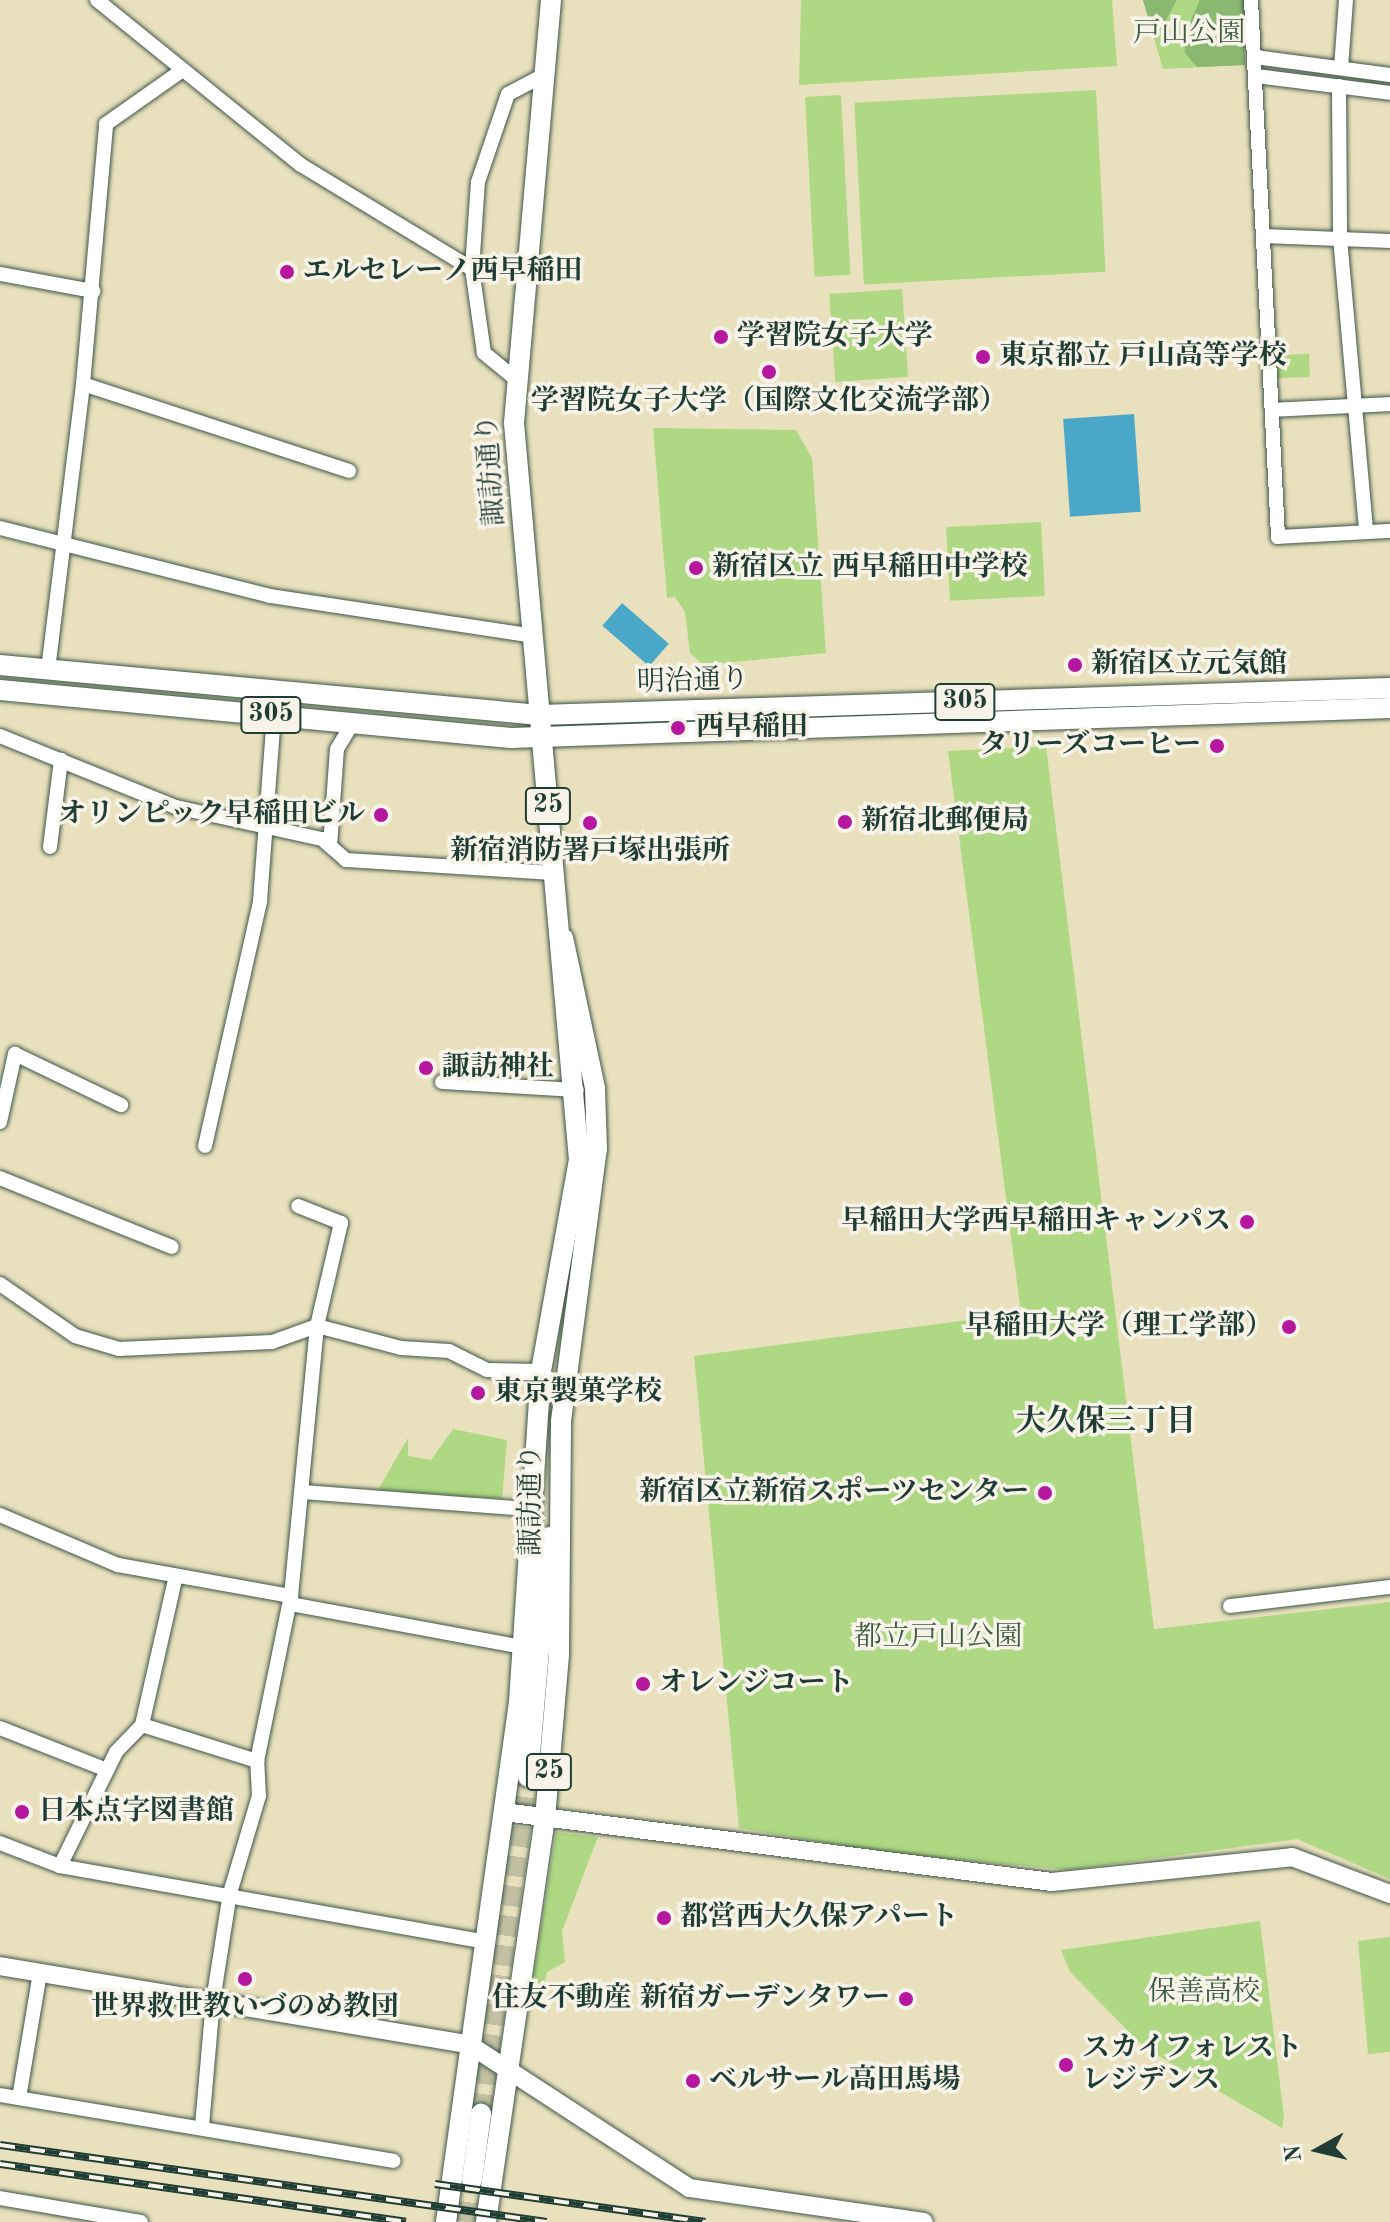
<!DOCTYPE html>
<meta charset="utf-8">
<style>
body{margin:0}
#map{position:relative;width:1390px;height:2222px;overflow:hidden;background:#e9e1bd;font-family:"Old Standard TT","Noto Serif JP",serif}
div>[style]{position:absolute}
.green>*{inset:0;background:#aed883;transform-origin:0 0}
.forest>*{inset:0;background:#8ab871}
.water>*{inset:0;background:#4aa7c8;transform-origin:0 0}
.primary-tunnel>*{height:20px;margin-top:-10px;transform-origin:0;background:repeating-linear-gradient(90deg,#c1c0a2 0 20px,transparent 0 30px)}
.roads{filter:drop-shadow(0 0 2px #3d5649) drop-shadow(0 0 2px #3d5649)}
.street>*{height:14px;margin:-7px;padding:0 7px;transform-origin:7px;border-radius:7px;background:#fff}
.secondary>*{height:18px;margin:-9px;padding:0 9px;transform-origin:9px;border-radius:9px;background:#fff}
.primary>*{height:20px;margin:-10px;padding:0 10px;transform-origin:10px;border-radius:10px;background:#fff}
.rail>*{height:8px;margin-top:-4px;transform-origin:0;background:repeating-linear-gradient(90deg,#f7f3e8 0 15px,#1f3d34 0 30px);box-sizing:border-box;border-block:2px solid #1f3d34}
.dots>*{width:22px;height:22px;translate:-50% -50%;box-sizing:border-box;border:4px solid #f7f3e8;border-radius:50%}
span{translate:-50% -50%;white-space:nowrap;text-align:center;line-height:1.15;-webkit-text-stroke:7px #f7f3e8;paint-order:stroke}
.shield-label span{padding:2px 6px;background:#f7f3e8;border:2px solid;border-radius:6px;-webkit-text-stroke-width:0}
.shield-label{font-size:26px;color:#1f3d34;font-weight:700}
.park-label{font-size:28px;color:#3c5c44}
.poi-label{font-size:28px;color:#1f3d34;font-weight:700}
.left{translate:0 -50%;text-align:left}
.right{translate:-100% -50%;text-align:right}
.street-label{font-size:28px;color:#1f3d34}
.neighbourhood-label{font-size:30px;color:#1f3d34;font-weight:700}
.north{position:absolute;left:1278px;top:2110px;width:80px;height:80px;-webkit-text-stroke:6px #f7f3e8;paint-order:stroke;rotate:262deg;font-size:22px;font-weight:700;line-height:32px;text-align:center;color:#1f3d34}
.north::after{content:'';display:block;margin:auto;width:28px;height:36px;background:#1f3d34;clip-path:polygon(50% 0,100% 100%,50% 72%,0 100%)}
</style>
<div id="map">
<div class="green">
<div style="clip-path:polygon(801px 0,1112px 0,1117px 66px,799px 85px)"></div>
<div style="clip-path:polygon(1143px 0,1244px 0,1245px 65px,1163px 69px)"></div>
<div style="left:1096px;top:90px;width:182px;height:242px;rotate:87deg"></div>
<div style="left:841px;top:95px;width:180px;height:36px;rotate:87deg"></div>
<div style="left:902px;top:289px;width:88px;height:73px;rotate:86deg"></div>
<div style="left:1309px;top:354px;width:23px;height:35px;rotate:88deg"></div>
<div style="clip-path:polygon(653px 428px,796px 430px,812px 458px,826px 653px,703px 665px,690px 653px,685px 612px,675px 597px,667px 598px)"></div>
<div style="left:1041px;top:522px;width:74px;height:95px;rotate:87deg"></div>
<div style="clip-path:polygon(1046px 746px,1154px 1629px,1390px 1602px,1390px 1879px,1297px 1839px,1069px 1870px,879px 1852px,739px 1828px,694px 1356px,1021px 1313px,948px 751px)"></div>
<div style="clip-path:polygon(453px 1429px,507px 1440px,502px 1498px,375px 1495px,408px 1438px,408px 1456px,431px 1460px)"></div>
<div style="clip-path:polygon(556px 1832px,598px 1837px,562px 1931px,565px 1962px,547px 1972px,543px 1991px,534px 1975px)"></div>
<div style="clip-path:polygon(1260px 1921px,1284px 2117px,1282px 2128px,1145px 2048px,1070px 1972px,1061px 1950px)"></div>
<div style="clip-path:polygon(1390px 1937px,1390px 2052px,1368px 2054px,1358px 1941px)"></div>
</div>
<div class="forest">
<div style="clip-path:polygon(1143px 0,1177px 0,1155px 40px)"></div>
<div style="clip-path:polygon(1200px 0,1244px 0,1245px 65px,1197px 67px,1185px 53px,1184px 35px)"></div>
</div>
<div class="water">
<div style="left:1134px;top:414px;width:98px;height:71px;rotate:86deg"></div>
<div style="left:622px;top:603px;width:62px;height:30px;rotate:41deg"></div>
</div>
<div class="primary-tunnel">
<div style="left:481px;top:2114px;width:340px;rotate:-82.1deg"></div>
<div style="left:466px;top:2222px;width:42px;rotate:-81.9deg"></div>
</div>
<div class="roads">
<div class="street">
<div style="left:97px;top:0;width:262px;rotate:39deg"></div>
<div style="left:301px;top:165px;width:200px;rotate:31.3deg"></div>
<div style="left:1251px;top:0;width:538px;rotate:87.12deg"></div>
<div style="left:1278px;top:537px;width:112px;rotate:-3.1deg"></div>
<div style="left:1255px;top:57px;width:136px;rotate:7.6deg"></div>
<div style="left:1341px;top:68px;width:68px;rotate:-85.8deg"></div>
<div style="left:1256px;top:76px;width:135px;rotate:7.2deg"></div>
<div style="left:1339px;top:86px;width:152px;rotate:89.6deg"></div>
<div style="left:1340px;top:238px;width:295px;rotate:84.9deg"></div>
<div style="left:1264px;top:236px;width:126px;rotate:2.3deg"></div>
<div style="left:0;top:274px;width:95px;rotate:10.4deg"></div>
<div style="left:517px;top:380px;width:43px;rotate:-140.7deg"></div>
<div style="left:484px;top:353px;width:85px;rotate:-98.1deg"></div>
<div style="left:472px;top:269px;width:87px;rotate:-86.1deg"></div>
<div style="left:478px;top:182px;width:93px;rotate:-71.2deg"></div>
<div style="left:508px;top:94px;width:43px;rotate:-27.8deg"></div>
<div style="left:83px;top:384px;width:261px;rotate:-84.9deg"></div>
<div style="left:106px;top:124px;width:92px;rotate:-35.2deg"></div>
<div style="left:1272px;top:410px;width:118px;rotate:-2.9deg"></div>
<div style="left:0;top:528px;width:278px;rotate:14.1deg"></div>
<div style="left:270px;top:596px;width:267px;rotate:8.6deg"></div>
<div style="left:48px;top:670px;width:288px;rotate:-83deg"></div>
<div style="left:83px;top:384px;width:280px;rotate:18.1deg"></div>
<div style="left:0;top:736px;width:190px;rotate:22deg"></div>
<div style="left:176px;top:807px;width:149px;rotate:12.4deg"></div>
<div style="left:322px;top:839px;width:32px;rotate:41deg"></div>
<div style="left:346px;top:860px;width:208px;rotate:3.6deg"></div>
<div style="left:330px;top:846px;width:97px;rotate:-85.9deg"></div>
<div style="left:337px;top:749px;width:29px;rotate:-59deg"></div>
<div style="left:50px;top:847px;width:88px;rotate:-82.8deg"></div>
<div style="left:442px;top:1082px;width:135px;rotate:3.4deg"></div>
<div style="left:0;top:1122px;width:70px;rotate:-77.6deg"></div>
<div style="left:15px;top:1054px;width:118px;rotate:25.7deg"></div>
<div style="left:205px;top:1146px;width:251px;rotate:-77.3deg"></div>
<div style="left:260px;top:901px;width:187px;rotate:-85.7deg"></div>
<div style="left:0;top:1178px;width:185px;rotate:21.9deg"></div>
<div style="left:0;top:1284px;width:91px;rotate:34.7deg"></div>
<div style="left:75px;top:1336px;width:46px;rotate:16.5deg"></div>
<div style="left:119px;top:1349px;width:153px;rotate:-2.6deg"></div>
<div style="left:272px;top:1342px;width:48px;rotate:-19.6deg"></div>
<div style="left:317px;top:1326px;width:87px;rotate:14.7deg"></div>
<div style="left:401px;top:1348px;width:48px;rotate:3.6deg"></div>
<div style="left:449px;top:1351px;width:42px;rotate:26.6deg"></div>
<div style="left:487px;top:1370px;width:54px;rotate:1.1deg"></div>
<div style="left:303px;top:1492px;width:225px;rotate:4.3deg"></div>
<div style="left:0;top:1515px;width:128px;rotate:23deg"></div>
<div style="left:118px;top:1565px;width:176px;rotate:10.2deg"></div>
<div style="left:290px;top:1604px;width:237px;rotate:10.5deg"></div>
<div style="left:1230px;top:1606px;width:161px;rotate:-6.8deg"></div>
<div style="left:142px;top:1725px;width:121px;rotate:17.4deg"></div>
<div style="left:0;top:1728px;width:115px;rotate:21.4deg"></div>
<div style="left:0;top:1843px;width:64px;rotate:21deg"></div>
<div style="left:60px;top:1866px;width:432px;rotate:10.1deg"></div>
<div style="left:60px;top:1866px;width:127px;rotate:-63.8deg"></div>
<div style="left:116px;top:1752px;width:37px;rotate:-46deg"></div>
<div style="left:142px;top:1725px;width:149px;rotate:-77.2deg"></div>
<div style="left:0;top:2095px;width:399px;rotate:9.5deg"></div>
<div style="left:19px;top:2098px;width:127px;rotate:-80.5deg"></div>
<div style="left:202px;top:2126px;width:125px;rotate:-85deg"></div>
<div style="left:213px;top:2001px;width:109px;rotate:-81.1deg"></div>
<div style="left:230px;top:1893px;width:101px;rotate:-73.4deg"></div>
<div style="left:259px;top:1796px;width:35px;rotate:-93deg"></div>
<div style="left:257px;top:1761px;width:168px;rotate:-78.4deg"></div>
<div style="left:291px;top:1596px;width:271px;rotate:-84.5deg"></div>
<div style="left:317px;top:1326px;width:106px;rotate:-76.9deg"></div>
<div style="left:341px;top:1223px;width:46px;rotate:-158.4deg"></div>
<div style="left:0;top:2198px;width:143px;rotate:9.7deg"></div>
</div>
<div class="secondary">
<div style="left:504px;top:1812px;width:552px;rotate:7.28deg"></div>
<div style="left:1052px;top:1882px;width:241px;rotate:-5.9deg"></div>
<div style="left:1292px;top:1857px;width:105px;rotate:20.7deg"></div>
<div style="left:0;top:1966px;width:477px;rotate:9.5deg"></div>
<div style="left:470px;top:2045px;width:262px;rotate:33.1deg"></div>
<div style="left:689px;top:2188px;width:237px;rotate:8.2deg"></div>
</div>
<div class="primary">
<div style="left:0;top:665px;width:542px;rotate:5.29deg"></div>
<div style="left:540px;top:715px;width:850px;rotate:-1.82deg"></div>
<div style="left:0;top:690px;width:513px;rotate:5.37deg"></div>
<div style="left:511px;top:738px;width:880px;rotate:-1.95deg"></div>
<div style="left:528px;top:1777px;width:241px;rotate:-85deg"></div>
<div style="left:472px;top:2180px;width:67px;rotate:-82.2deg"></div>
<div style="left:446px;top:2222px;width:525px;rotate:-82.01deg"></div>
<div style="left:519px;top:1702px;width:332px;rotate:-86.2deg"></div>
<div style="left:541px;top:1371px;width:214px;rotate:-79.8deg"></div>
<div style="left:579px;top:1160px;width:740px;rotate:-95.04deg"></div>
<div style="left:514px;top:423px;width:425px;rotate:-85deg"></div>
<div style="left:486px;top:2222px;width:408px;rotate:-81.7deg"></div>
<div style="left:545px;top:1818px;width:165px;rotate:-85.1deg"></div>
<div style="left:559px;top:1654px;width:233px;rotate:-89.5deg"></div>
<div style="left:561px;top:1421px;width:274px;rotate:-82.5deg"></div>
<div style="left:597px;top:1149px;width:61px;rotate:-91.9deg"></div>
<div style="left:595px;top:1088px;width:153px;rotate:-102deg"></div>
</div>
</div>
<div class="rail">
<div style="left:0;top:2145px;width:552px;rotate:8.01deg"></div>
<div style="left:0;top:2164px;width:410px;rotate:8.1deg"></div>
<div style="left:435px;top:2184px;width:273px;rotate:8deg"></div>
</div>
<div class="dots">
<div style="left:287px;top:272px;background:#b5179e"></div>
<div style="left:721px;top:337px;background:#b5179e"></div>
<div style="left:983px;top:357px;background:#b5179e"></div>
<div style="left:769px;top:372px;background:#b5179e"></div>
<div style="left:696px;top:568px;background:#b5179e"></div>
<div style="left:1075px;top:665px;background:#b5179e"></div>
<div style="left:678px;top:728px;background:#b5179e"></div>
<div style="left:1217px;top:746px;background:#b5179e"></div>
<div style="left:381px;top:815px;background:#b5179e"></div>
<div style="left:845px;top:822px;background:#b5179e"></div>
<div style="left:590px;top:823px;background:#b5179e"></div>
<div style="left:426px;top:1068px;background:#b5179e"></div>
<div style="left:1247px;top:1222px;background:#b5179e"></div>
<div style="left:1289px;top:1327px;background:#b5179e"></div>
<div style="left:478px;top:1393px;background:#b5179e"></div>
<div style="left:1045px;top:1493px;background:#b5179e"></div>
<div style="left:643px;top:1684px;background:#b5179e"></div>
<div style="left:22px;top:1812px;background:#b5179e"></div>
<div style="left:664px;top:1918px;background:#b5179e"></div>
<div style="left:245px;top:1979px;background:#b5179e"></div>
<div style="left:906px;top:1999px;background:#b5179e"></div>
<div style="left:1066px;top:2065px;background:#b5179e"></div>
<div style="left:693px;top:2081px;background:#b5179e"></div>
</div>
<div class="shield-label">
<span style="left:965px;top:702px">305</span>
<span style="left:271px;top:715px">305</span>
<span style="left:548px;top:806px">25</span>
<span style="left:549px;top:1772px">25</span>
</div>
<div class="park-label">
<span style="left:1189px;top:34px">戸山公園</span>
<span style="left:938px;top:1638px">都立戸山公園</span>
<span style="left:1204px;top:1993px">保善高校</span>
</div>
<div class="poi-label">
<span class="left" style="left:303px;top:272px">エルセレーノ西早稲田</span>
<span class="left" style="left:737px;top:337px">学習院女子大学</span>
<span class="left" style="left:999px;top:357px">東京都立 戸山高等学校</span>
<span style="left:769px;top:402px">学習院女子大学（国際文化交流学部）</span>
<span class="left" style="left:712px;top:568px">新宿区立 西早稲田中学校</span>
<span class="left" style="left:1091px;top:665px">新宿区立元気館</span>
<span class="left" style="left:696px;top:728px">西早稲田</span>
<span class="right" style="left:1201px;top:746px">タリーズコーヒー</span>
<span class="right" style="left:365px;top:815px">オリンピック早稲田ビル</span>
<span class="left" style="left:861px;top:822px">新宿北郵便局</span>
<span style="left:590px;top:852px">新宿消防署戸塚出張所</span>
<span class="left" style="left:442px;top:1068px">諏訪神社</span>
<span class="right" style="left:1231px;top:1222px">早稲田大学西早稲田キャンパス</span>
<span class="right" style="left:1273px;top:1327px">早稲田大学（理工学部）</span>
<span class="left" style="left:494px;top:1393px">東京製菓学校</span>
<span class="right" style="left:1029px;top:1493px">新宿区立新宿スポーツセンター</span>
<span class="left" style="left:659px;top:1684px">オレンジコート</span>
<span class="left" style="left:38px;top:1812px">日本点字図書館</span>
<span class="left" style="left:680px;top:1918px">都営西大久保アパート</span>
<span class="right" style="left:890px;top:1999px">住友不動産 新宿ガーデンタワー</span>
<span style="left:245px;top:2008px">世界救世教いづのめ教団</span>
<span class="left" style="left:1082px;top:2065px">スカイフォレスト<br>レジデンス</span>
<span class="left" style="left:709px;top:2081px">ベルサール高田馬場</span>
</div>
<div class="street-label">
<span style="left:492px;top:470px;rotate:-94deg">諏訪通り</span>
<span style="left:693px;top:682px;rotate:-2deg">明治通り</span>
<span style="left:532px;top:1500px;rotate:-90deg">諏訪通り</span>
</div>
<div class="neighbourhood-label">
<span style="left:1106px;top:1422px">大久保三丁目</span>
</div>
<div class="north">N</div>
</div>
